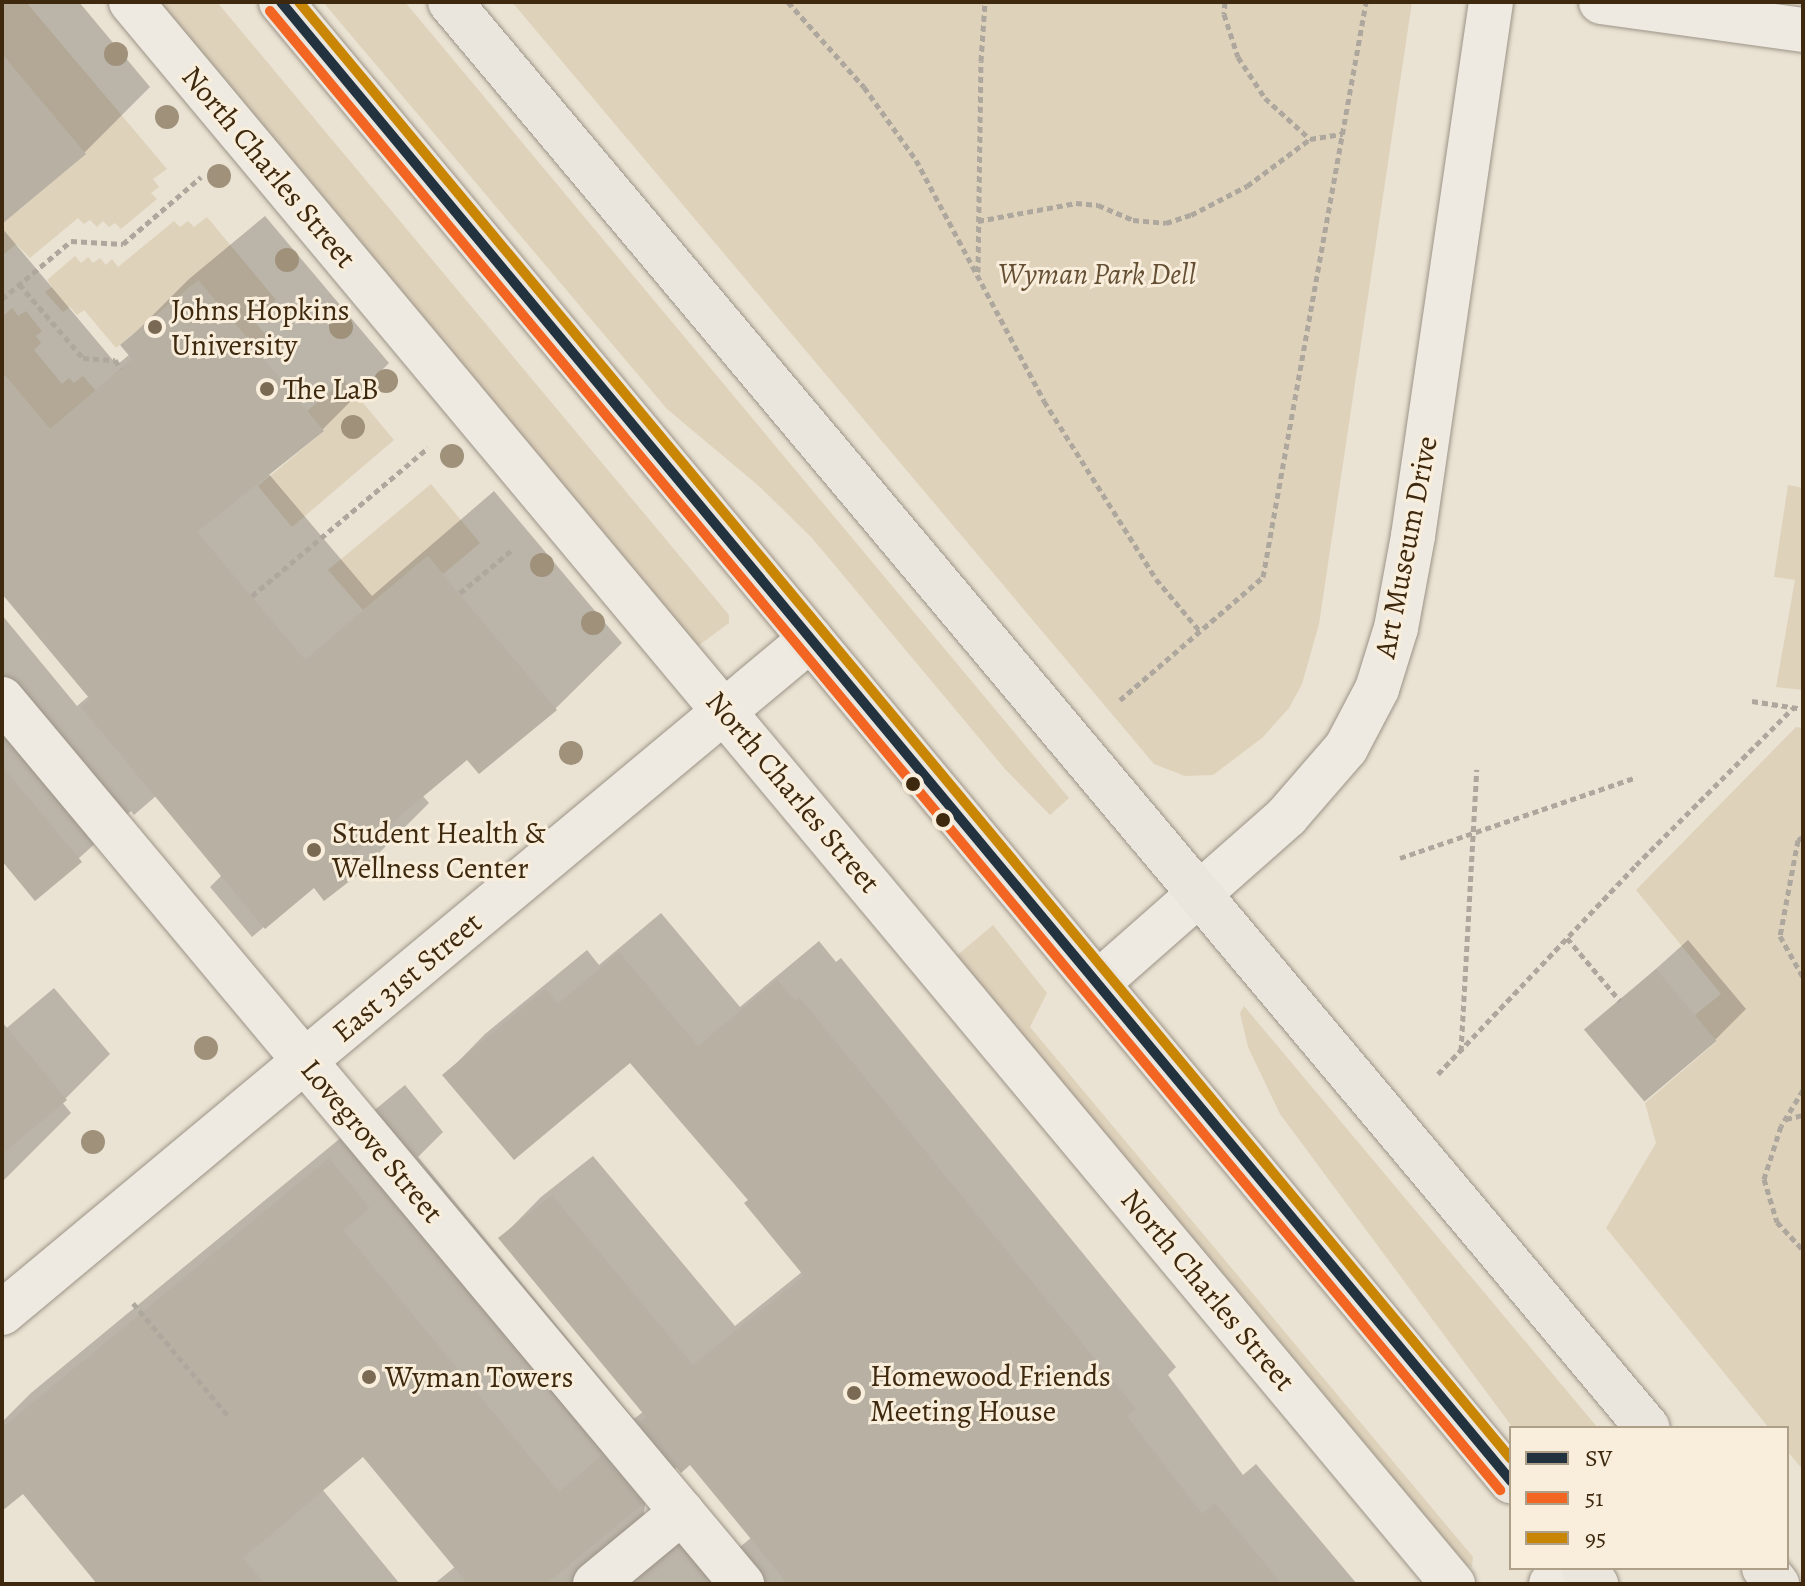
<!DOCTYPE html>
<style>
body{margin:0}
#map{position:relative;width:1805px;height:1586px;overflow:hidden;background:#eae2d2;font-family:Alegreya,serif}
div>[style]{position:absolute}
.green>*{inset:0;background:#dfd2bb}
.shadow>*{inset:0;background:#0003}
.building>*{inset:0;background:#b7b0a3;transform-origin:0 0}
.path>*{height:5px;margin-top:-2.5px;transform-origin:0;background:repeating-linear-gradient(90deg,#ada79e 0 6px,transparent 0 10px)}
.roads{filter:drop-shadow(0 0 2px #9c9488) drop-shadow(0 0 2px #9c9488)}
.minor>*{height:44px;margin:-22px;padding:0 22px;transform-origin:22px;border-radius:22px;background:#eeeae1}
.major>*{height:44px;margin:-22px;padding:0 22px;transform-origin:22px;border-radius:22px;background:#ebe6dd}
.bus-1>*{height:10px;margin:-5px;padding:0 5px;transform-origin:5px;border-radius:5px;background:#22323f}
.bus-2>*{height:10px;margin:-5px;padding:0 5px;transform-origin:5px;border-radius:5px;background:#f26522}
.bus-3>*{height:10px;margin:-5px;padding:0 5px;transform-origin:5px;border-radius:5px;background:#c98604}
.trees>*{width:24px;height:24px;margin:-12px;border-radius:50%;background:#a0917b}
.dots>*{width:22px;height:22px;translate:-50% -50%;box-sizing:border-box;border:4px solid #f8eedb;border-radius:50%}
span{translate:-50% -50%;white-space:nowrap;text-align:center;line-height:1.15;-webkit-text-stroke:6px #f8eedb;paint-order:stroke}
.street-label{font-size:30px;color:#3e280e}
.park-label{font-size:30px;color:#644f34;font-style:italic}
.poi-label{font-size:30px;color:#3e280e}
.left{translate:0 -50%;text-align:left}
.frame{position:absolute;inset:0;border:4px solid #3e280e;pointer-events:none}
.legend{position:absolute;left:1509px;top:1426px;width:280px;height:144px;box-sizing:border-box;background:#f8eedb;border:2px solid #ae9f89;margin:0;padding:10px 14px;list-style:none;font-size:24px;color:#3e280e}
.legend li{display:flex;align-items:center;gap:16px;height:40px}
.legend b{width:40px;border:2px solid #ae9f89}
</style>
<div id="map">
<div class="green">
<div style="clip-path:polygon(2px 2px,26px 2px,167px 169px,153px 179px,159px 187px,151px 193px,157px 199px,121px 229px,115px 223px,109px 227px,103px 221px,97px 227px,90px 220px,84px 224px,78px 218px,30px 258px,16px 244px,2px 256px,2px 191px,19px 210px,85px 154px,2px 54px)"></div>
<div style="clip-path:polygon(153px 2px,217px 2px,729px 615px,729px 623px,698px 646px,689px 642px)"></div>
<div style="clip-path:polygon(323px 2px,405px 2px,1069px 798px,1050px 815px,1005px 769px,812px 538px,760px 487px,667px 409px)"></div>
<div style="clip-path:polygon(512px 2px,1412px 2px,1319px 624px,1302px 684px,1289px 708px,1262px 738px,1213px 775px,1185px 776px,1154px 764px)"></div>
<div style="clip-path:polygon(207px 217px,276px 300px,253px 320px,267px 336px,261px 340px,269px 350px,262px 356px,199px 281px,116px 348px,84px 310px,77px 315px,70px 307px,63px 312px,45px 292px,52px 287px,47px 280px,75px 256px,81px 263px,88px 257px,93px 263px,100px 258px,106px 265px,112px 259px,118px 267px,174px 221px,180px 227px,188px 221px,194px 227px)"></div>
<div style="clip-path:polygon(12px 308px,18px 316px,26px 311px,42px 331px,36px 336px,41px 343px,34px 350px,62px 384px,69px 378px,74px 383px,83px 376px,96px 391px,50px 429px,2px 372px,2px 317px)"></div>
<div style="clip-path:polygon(344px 380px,394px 440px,292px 527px,258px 486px,324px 431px,307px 411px)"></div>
<div style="clip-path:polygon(431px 484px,480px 543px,443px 574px,428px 556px,363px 610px,328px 570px)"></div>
<div style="clip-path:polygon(1788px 485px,1803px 488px,1803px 690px,1776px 687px,1795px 580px,1774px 577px)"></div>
<div style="clip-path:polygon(1796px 727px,1803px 728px,1803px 1470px,1787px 1451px,1787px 1428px,1769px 1428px,1606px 1228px,1656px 1143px,1645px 1103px,1716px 1042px,1695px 1015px,1721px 994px,1636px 890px)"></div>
<div style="clip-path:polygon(993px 925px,1047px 993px,1030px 1027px,1473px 1557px,1472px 1567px,1462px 1565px,954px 958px)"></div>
<div style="clip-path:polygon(1244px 1006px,1389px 1179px,1598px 1428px,1513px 1428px,1280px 1114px,1248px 1047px,1240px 1013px)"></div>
</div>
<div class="shadow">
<div style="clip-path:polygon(2px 2px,79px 2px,150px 87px,84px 153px,2px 188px)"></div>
<div style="clip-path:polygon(265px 216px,389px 363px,323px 429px,268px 473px,372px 596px,494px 491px,622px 643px,556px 708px,479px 771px,467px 757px,422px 795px,429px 803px,363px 869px,324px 898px,314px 885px,252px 937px,210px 887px,223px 874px,156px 796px,134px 815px,131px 811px,35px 898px,2px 858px,2px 615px,77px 706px,90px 695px,2px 590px,2px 228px,117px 365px,130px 354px,123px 345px,189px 279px)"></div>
<div style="clip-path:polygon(evenodd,661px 913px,740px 1007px,819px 941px,836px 962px,841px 958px,1176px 1367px,1168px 1375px,1243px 1475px,1256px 1464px,1357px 1584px,434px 1584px,456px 1566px,363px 1455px,322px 1489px,400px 1584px,99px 1584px,23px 1492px,2px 1509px,2px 1422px,31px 1393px,405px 1085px,443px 1132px,418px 1157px,634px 1419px,644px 1411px,501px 1238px,541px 1197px,593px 1156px,735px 1326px,803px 1271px,751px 1200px,631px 1060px,445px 1075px,485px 1034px,587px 950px,599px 965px,661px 913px,690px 1462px,752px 1537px,716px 1567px,676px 1535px,649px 1525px,644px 1512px,646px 1499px,678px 1466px,690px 1462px)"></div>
<div style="clip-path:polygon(1688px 940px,1746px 1009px,1715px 1040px,1587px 1031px)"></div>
<div style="clip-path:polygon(54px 988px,110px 1054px,62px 1102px,71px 1113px,2px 1182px,2px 1032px)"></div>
</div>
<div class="building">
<div style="clip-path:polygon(2px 54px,86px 154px,2px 224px)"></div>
<div style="clip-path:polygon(198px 280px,324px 431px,197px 532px,305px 660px,427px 556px,557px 710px,479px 774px,467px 760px,352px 856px,364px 870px,324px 901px,314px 888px,265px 929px,81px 707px,90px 699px,2px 594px,2px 372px,50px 429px,132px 359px,120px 345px)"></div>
<div style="clip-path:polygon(2px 766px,82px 862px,35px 901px,2px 861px)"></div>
<div style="clip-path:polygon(619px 952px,698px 1046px,777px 980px,795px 1001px,799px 997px,1136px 1409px,1127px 1416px,1202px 1514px,1215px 1503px,1282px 1584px,788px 1584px,690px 1465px,681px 1473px,640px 1423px,646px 1417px,498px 1238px,552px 1195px,693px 1365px,804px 1276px,744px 1203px,748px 1200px,630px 1063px,514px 1160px,442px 1075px,545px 989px,558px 1004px)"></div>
<div style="left:1656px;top:969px;width:94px;height:94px;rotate:50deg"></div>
<div style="clip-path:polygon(2px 1022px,67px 1100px,2px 1154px)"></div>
<div style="clip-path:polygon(329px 1158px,370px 1208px,343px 1230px,559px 1492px,602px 1455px,643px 1504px,546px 1584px,468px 1584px,363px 1457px,243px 1558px,265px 1584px,97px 1584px,23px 1494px,2px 1511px,2px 1428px)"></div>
</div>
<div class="path">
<div style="left:788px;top:2px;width:114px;rotate:48.2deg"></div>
<div style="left:864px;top:87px;width:90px;rotate:54.5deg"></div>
<div style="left:916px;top:160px;width:273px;rotate:62deg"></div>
<div style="left:1044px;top:401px;width:210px;rotate:57.8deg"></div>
<div style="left:1156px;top:579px;width:67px;rotate:49.9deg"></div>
<div style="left:1225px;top:2px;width:12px;rotate:95deg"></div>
<div style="left:1224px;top:14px;width:45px;rotate:72deg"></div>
<div style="left:1238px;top:57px;width:49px;rotate:56.6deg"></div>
<div style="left:1265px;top:98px;width:61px;rotate:42.3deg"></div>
<div style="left:1310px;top:139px;width:33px;rotate:-9deg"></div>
<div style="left:978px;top:221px;width:100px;rotate:-10.4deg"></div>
<div style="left:1076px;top:203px;width:22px;rotate:5deg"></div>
<div style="left:1098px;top:205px;width:38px;rotate:23deg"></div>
<div style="left:1133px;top:220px;width:33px;rotate:5deg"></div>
<div style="left:1166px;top:223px;width:26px;rotate:-18deg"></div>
<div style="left:1191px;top:215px;width:63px;rotate:-27.4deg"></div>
<div style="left:1247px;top:186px;width:79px;rotate:-36.7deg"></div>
<div style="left:978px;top:272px;width:211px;rotate:-89.2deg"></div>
<div style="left:981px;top:61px;width:59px;rotate:-86.1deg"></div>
<div style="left:19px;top:284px;width:98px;rotate:49.1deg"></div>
<div style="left:83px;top:358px;width:32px;rotate:4deg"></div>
<div style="left:115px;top:360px;width:11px;rotate:56deg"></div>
<div style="left:2px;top:299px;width:90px;rotate:-40deg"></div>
<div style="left:71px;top:241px;width:52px;rotate:3.3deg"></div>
<div style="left:123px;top:244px;width:103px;rotate:-40.7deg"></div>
<div style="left:460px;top:593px;width:69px;rotate:-39.7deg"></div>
<div style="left:252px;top:596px;width:230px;rotate:-40.1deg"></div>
<div style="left:1120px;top:700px;width:189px;rotate:-40.7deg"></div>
<div style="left:1263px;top:577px;width:584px;rotate:-79.84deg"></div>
<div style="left:1752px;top:701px;width:52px;rotate:8.9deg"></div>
<div style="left:1803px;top:837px;width:6px;rotate:149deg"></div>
<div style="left:1798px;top:840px;width:98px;rotate:100.6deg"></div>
<div style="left:1780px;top:936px;width:47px;rotate:60.7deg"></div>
<div style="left:1400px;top:858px;width:250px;rotate:-18.9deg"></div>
<div style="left:1567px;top:938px;width:82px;rotate:49.9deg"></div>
<div style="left:1461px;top:1051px;width:282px;rotate:-86.8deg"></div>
<div style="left:1438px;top:1074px;width:288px;rotate:-46.5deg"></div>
<div style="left:1636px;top:865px;width:222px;rotate:-45deg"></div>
<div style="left:1803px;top:1090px;width:42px;rotate:121.4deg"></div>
<div style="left:1781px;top:1126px;width:56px;rotate:107.8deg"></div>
<div style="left:1764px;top:1179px;width:45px;rotate:73.2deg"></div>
<div style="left:1777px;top:1222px;width:38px;rotate:47deg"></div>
<div style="left:1786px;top:1119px;width:17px;rotate:-13deg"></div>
<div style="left:133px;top:1303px;width:148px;rotate:49.9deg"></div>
</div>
<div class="roads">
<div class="minor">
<div style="left:131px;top:2px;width:2062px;rotate:50.12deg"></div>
<div style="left:1601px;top:2px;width:204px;rotate:7.9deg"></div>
<div style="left:2px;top:699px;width:1154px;rotate:50.1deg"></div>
<div style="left:1099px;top:982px;width:251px;rotate:-41.4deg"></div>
<div style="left:1287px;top:816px;width:90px;rotate:-49.1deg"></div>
<div style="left:1346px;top:748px;width:67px;rotate:-62.3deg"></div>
<div style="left:1377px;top:689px;width:64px;rotate:-72.7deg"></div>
<div style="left:1396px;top:628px;width:94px;rotate:-79.5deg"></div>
<div style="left:1413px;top:536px;width:540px;rotate:-81.69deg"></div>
<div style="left:2px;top:1313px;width:1053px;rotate:-39.8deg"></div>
<div style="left:595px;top:1584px;width:113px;rotate:-39.6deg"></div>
<div style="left:1551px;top:1584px;width:26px;rotate:-39deg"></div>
</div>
<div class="major">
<div style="left:281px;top:2px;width:1924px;rotate:50.25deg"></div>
<div style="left:450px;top:2px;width:1862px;rotate:49.97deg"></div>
<div style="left:1583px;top:1568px;width:21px;rotate:51deg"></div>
<div style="left:1764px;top:1568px;width:21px;rotate:51deg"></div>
</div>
</div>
<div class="bus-1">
<div style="left:281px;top:2px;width:1924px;rotate:50.25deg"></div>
</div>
<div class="bus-2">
<div style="left:270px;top:11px;width:1924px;rotate:50.25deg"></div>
</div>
<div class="bus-3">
<div style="left:299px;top:2px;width:1895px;rotate:50.24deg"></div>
</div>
<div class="trees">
<div style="left:116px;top:54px"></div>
<div style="left:167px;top:117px"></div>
<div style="left:219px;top:176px"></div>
<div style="left:287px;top:260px"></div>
<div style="left:341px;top:327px"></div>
<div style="left:386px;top:381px"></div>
<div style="left:353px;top:427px"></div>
<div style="left:452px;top:456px"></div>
<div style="left:542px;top:565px"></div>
<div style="left:593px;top:623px"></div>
<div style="left:571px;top:753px"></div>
<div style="left:206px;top:1048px"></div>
<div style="left:93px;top:1142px"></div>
</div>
<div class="dots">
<div style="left:155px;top:327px;background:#7a6953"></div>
<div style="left:267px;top:389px;background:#7a6953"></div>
<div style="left:913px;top:784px;background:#3e280e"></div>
<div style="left:943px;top:820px;background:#3e280e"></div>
<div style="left:314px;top:850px;background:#7a6953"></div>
<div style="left:369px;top:1377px;background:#7a6953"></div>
<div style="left:854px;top:1393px;background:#7a6953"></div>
</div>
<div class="street-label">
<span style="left:269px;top:167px;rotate:50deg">North Charles Street</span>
<span style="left:1406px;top:547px;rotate:-79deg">Art Museum Drive</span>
<span style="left:793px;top:792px;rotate:50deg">North Charles Street</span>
<span style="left:407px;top:977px;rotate:-40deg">East 31st Street</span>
<span style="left:372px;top:1141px;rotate:50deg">Lovegrove Street</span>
<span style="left:1208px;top:1290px;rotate:50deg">North Charles Street</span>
</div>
<div class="park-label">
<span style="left:1097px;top:274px">Wyman Park Dell</span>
</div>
<div class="poi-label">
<span class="left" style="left:171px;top:327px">Johns Hopkins<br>University</span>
<span class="left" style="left:283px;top:389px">The LaB</span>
<span class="left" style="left:332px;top:850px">Student Health &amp;<br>Wellness Center</span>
<span class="left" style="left:870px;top:1393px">Homewood Friends<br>Meeting House</span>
<span class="left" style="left:385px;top:1377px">Wyman Towers</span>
</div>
<div class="frame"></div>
<ul class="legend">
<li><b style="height:10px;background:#22323f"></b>SV</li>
<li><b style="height:10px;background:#f26522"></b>51</li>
<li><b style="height:10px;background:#c98604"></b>95</li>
</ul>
</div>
